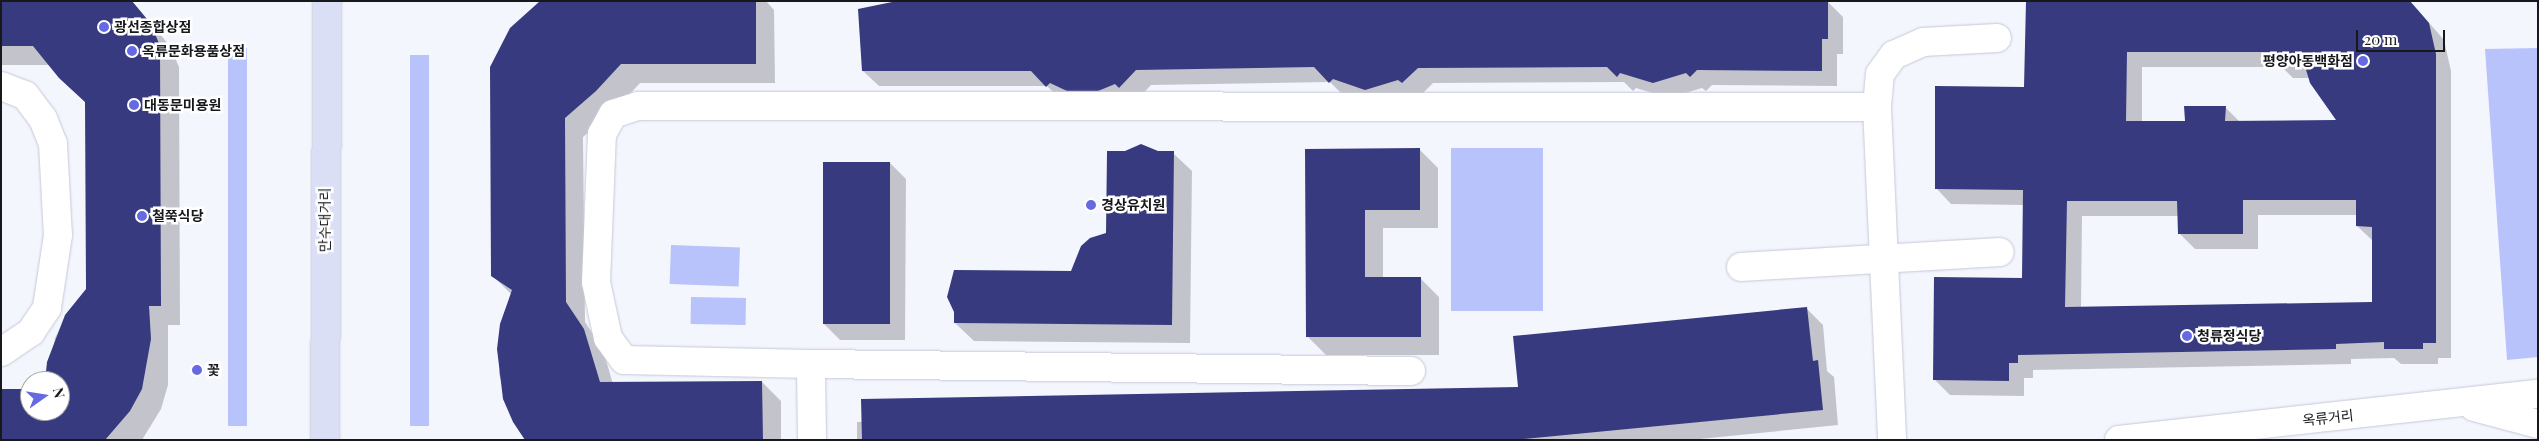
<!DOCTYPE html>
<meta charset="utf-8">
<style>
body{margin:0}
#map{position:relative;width:2539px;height:441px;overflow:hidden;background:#f4f6fe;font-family:"Playfair Display","Noto Sans KR",serif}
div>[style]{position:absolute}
.green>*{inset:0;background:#b8c2fb;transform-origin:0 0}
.shadow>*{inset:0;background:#0003}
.building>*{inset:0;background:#373a7e;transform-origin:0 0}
.roads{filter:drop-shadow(0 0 1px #c5c8d6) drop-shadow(0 0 1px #c5c8d6)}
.minor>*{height:28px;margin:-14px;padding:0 14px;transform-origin:14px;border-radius:14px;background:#fff}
.major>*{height:28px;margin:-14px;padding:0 14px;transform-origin:14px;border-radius:14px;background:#dadff6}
.dots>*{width:14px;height:14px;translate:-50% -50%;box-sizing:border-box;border:2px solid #fff;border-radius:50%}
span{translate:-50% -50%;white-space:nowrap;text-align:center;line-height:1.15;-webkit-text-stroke:5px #fff;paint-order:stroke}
.poi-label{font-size:14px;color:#17181c;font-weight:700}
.left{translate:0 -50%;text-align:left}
.right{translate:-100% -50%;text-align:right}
.street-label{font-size:14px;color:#17181c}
.frame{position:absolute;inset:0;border:2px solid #17181c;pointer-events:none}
.north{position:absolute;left:20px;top:371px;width:50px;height:50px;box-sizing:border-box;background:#fff;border:1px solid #a2a3a4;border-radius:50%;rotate:77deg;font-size:14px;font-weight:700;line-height:20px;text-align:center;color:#17181c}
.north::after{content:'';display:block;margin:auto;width:18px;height:22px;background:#656ae3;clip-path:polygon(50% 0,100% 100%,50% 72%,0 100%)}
.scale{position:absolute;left:2356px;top:30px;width:89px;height:22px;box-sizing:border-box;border:2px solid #17181c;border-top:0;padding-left:6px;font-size:15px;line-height:18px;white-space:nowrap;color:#17181c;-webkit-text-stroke:4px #fff;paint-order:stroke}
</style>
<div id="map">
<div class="green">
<div style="left:228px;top:48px;width:19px;height:378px"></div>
<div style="clip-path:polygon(2538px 48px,2538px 357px,2507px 360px,2485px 49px)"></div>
<div style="left:410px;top:55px;width:19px;height:371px"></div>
<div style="left:1451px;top:148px;width:92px;height:163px"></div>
<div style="left:671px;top:245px;width:69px;height:39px;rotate:2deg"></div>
<div style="left:691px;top:297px;width:55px;height:27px;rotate:1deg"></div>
</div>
<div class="shadow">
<div style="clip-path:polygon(1px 1px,137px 7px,170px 46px,179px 67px,180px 325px,168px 325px,168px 385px,161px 409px,142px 440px,1px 440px,30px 390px,30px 411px,60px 411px,60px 381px,47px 381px,55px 338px,66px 316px,87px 290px,86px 103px,50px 65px,1px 65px)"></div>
<div style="clip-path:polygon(542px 1px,766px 1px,774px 10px,775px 83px,640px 83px,615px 110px,583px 137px,585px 322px,603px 350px,613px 384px,762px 382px,781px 401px,781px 440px,529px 440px,514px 422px,499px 374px,502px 324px,512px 295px,492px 275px)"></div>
<div style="clip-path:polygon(evenodd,2027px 1px,2405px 1px,2418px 10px,2444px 40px,2451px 71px,2451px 358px,2438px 358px,2438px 364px,2401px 364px,2394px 358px,2351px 359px,2351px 364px,2033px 370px,2033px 378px,2024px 378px,2024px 396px,1950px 395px,1935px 380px,2023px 279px,2024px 205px,1951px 204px,1936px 188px,2025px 88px,2027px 1px,2142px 67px,2282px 67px,2293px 78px,2310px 78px,2338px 122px,2240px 122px,2225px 107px,2186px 122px,2142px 122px,2142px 67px,2027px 1px,2258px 215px,2357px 215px,2357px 226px,2373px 241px,2374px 303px,2081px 308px,2082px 216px,2179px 216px,2179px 233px,2195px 249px,2258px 249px,2258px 215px)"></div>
<div style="clip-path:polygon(1828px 2px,1843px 17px,1843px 54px,1837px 54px,1837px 86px,1712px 85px,1706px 91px,1702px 88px,1669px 98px,1636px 88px,1633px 91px,1624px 82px,1433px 83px,1418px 98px,1345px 97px,1330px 82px,1151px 85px,1135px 102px,1062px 101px,1047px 86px,879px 86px,863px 71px)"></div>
<div style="clip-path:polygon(1419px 149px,1438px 168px,1438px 228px,1383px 228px,1383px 279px,1420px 278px,1439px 297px,1439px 355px,1326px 355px,1308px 337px,1306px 150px)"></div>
<div style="clip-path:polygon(1158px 152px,1173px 153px,1192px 171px,1190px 343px,974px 341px,955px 323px,1072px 272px,1108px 234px)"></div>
<div style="clip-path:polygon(890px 163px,906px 179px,905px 340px,840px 340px,824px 324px)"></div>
<div style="clip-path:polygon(1807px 309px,1823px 325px,1827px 371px,1834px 377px,1838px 425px,1690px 440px,857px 440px,857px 422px,1520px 389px)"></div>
</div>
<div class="building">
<div style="clip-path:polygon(1px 1px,132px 1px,151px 24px,160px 46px,161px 306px,149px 306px,151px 339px,142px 389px,130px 411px,105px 440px,1px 440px,1px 389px,30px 389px,30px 411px,60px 411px,60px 381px,45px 381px,47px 362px,65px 315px,86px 289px,85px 102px,59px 78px,33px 46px,1px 46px)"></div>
<div style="clip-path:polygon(540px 1px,756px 1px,756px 64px,621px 64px,596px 91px,565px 118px,566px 302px,584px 329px,600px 382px,762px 381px,763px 440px,525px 440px,513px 422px,503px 399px,497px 349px,500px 324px,512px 290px,491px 276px,490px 67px,510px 28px)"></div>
<div style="clip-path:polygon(897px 1px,1828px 1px,1828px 39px,1822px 39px,1822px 71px,1697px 70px,1690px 77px,1686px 73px,1653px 83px,1620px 73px,1617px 77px,1607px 67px,1418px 68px,1402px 83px,1398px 80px,1365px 90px,1333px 79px,1329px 83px,1314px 67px,1136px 70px,1119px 88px,1115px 84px,1098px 91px,1067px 91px,1050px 83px,1046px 87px,1031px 71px,862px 71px,858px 9px)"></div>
<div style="clip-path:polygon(evenodd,2026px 1px,2410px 1px,2429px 23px,2436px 54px,2436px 343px,2423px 343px,2423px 349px,2384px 349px,2384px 342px,2336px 344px,2336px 349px,2018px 355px,2018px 363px,2009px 363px,2009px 381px,1933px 380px,1934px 277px,2022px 278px,2023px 190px,1935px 189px,1935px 86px,2024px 87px,2026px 1px,2127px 52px,2276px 52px,2276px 63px,2304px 63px,2310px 83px,2336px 120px,2225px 121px,2226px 106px,2184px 106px,2185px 121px,2126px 121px,2127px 52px,2026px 1px,2243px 200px,2356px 200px,2356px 226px,2372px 227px,2372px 302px,2065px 307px,2067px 201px,2177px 201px,2178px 234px,2243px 234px,2243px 200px)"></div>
<div style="clip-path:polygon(1141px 144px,1158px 151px,1174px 151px,1172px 325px,954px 323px,954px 312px,947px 297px,954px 270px,1071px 271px,1081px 246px,1090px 238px,1106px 233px,1107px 151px,1125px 151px)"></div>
<div style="clip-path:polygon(1420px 148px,1420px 210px,1365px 210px,1365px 277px,1421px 277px,1421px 337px,1306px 337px,1305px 149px)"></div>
<div style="left:823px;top:162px;width:67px;height:162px"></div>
<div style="clip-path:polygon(1807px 307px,1813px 361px,1818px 360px,1823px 410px,1523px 439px,862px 440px,861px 399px,1518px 387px,1513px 336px)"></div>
</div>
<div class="roads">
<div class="minor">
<div style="left:1px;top:86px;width:26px;rotate:21deg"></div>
<div style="left:25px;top:95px;width:30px;rotate:53deg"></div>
<div style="left:43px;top:119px;width:27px;rotate:68deg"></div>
<div style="left:53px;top:144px;width:91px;rotate:86.9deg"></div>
<div style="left:58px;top:235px;width:74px;rotate:98.6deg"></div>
<div style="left:47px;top:308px;width:29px;rotate:124deg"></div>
<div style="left:31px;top:332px;width:36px;rotate:146deg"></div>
<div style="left:1877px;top:107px;width:33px;rotate:-85deg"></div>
<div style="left:1880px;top:74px;width:24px;rotate:-54deg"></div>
<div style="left:1894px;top:55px;width:32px;rotate:-24deg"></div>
<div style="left:1923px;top:42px;width:74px;rotate:-3.1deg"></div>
<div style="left:1741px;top:267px;width:259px;rotate:-3.3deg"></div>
<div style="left:811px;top:364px;width:600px;rotate:0.67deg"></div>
<div style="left:2474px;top:407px;width:66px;rotate:14.9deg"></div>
<div style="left:812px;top:440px;width:76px;rotate:-90.8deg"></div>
<div style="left:811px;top:364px;width:187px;rotate:-178.8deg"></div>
<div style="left:624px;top:360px;width:27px;rotate:-126deg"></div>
<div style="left:608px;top:338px;width:57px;rotate:-102.1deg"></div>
<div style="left:596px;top:282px;width:148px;rotate:-87.7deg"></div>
<div style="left:602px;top:134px;width:23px;rotate:-61deg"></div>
<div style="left:613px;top:114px;width:26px;rotate:-18deg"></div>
<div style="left:638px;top:106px;width:1239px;rotate:0.05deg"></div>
<div style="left:1877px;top:107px;width:333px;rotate:87.4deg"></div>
<div style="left:2119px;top:440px;width:422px;rotate:-6.3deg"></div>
</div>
<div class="major">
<div style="left:325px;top:440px;width:439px;rotate:-89.7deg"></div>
</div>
</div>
<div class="dots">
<div style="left:104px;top:27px;background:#656ae3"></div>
<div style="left:132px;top:51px;background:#656ae3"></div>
<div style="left:2363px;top:61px;background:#656ae3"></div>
<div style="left:134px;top:105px;background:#656ae3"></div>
<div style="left:1091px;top:205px;background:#656ae3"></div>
<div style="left:142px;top:216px;background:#656ae3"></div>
<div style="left:2187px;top:336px;background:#656ae3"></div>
<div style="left:197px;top:370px;background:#656ae3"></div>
</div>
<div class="poi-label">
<span class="left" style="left:114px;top:27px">광선종합상점</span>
<span class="left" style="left:142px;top:51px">옥류문화용품상점</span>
<span class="right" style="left:2353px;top:61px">평양아동백화점</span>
<span class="left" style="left:144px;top:105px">대동문미용원</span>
<span class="left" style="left:1101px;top:205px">경상유치원</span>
<span class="left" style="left:152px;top:216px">철쭉식당</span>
<span class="left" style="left:2197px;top:336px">청류정식당</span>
<span class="left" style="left:207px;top:370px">꽃</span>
</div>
<div class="street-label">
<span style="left:325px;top:220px;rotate:-90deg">만수대거리</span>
<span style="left:2328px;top:418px;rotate:-6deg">옥류거리</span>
</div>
<div class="frame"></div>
<div class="north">N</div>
<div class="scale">20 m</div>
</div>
